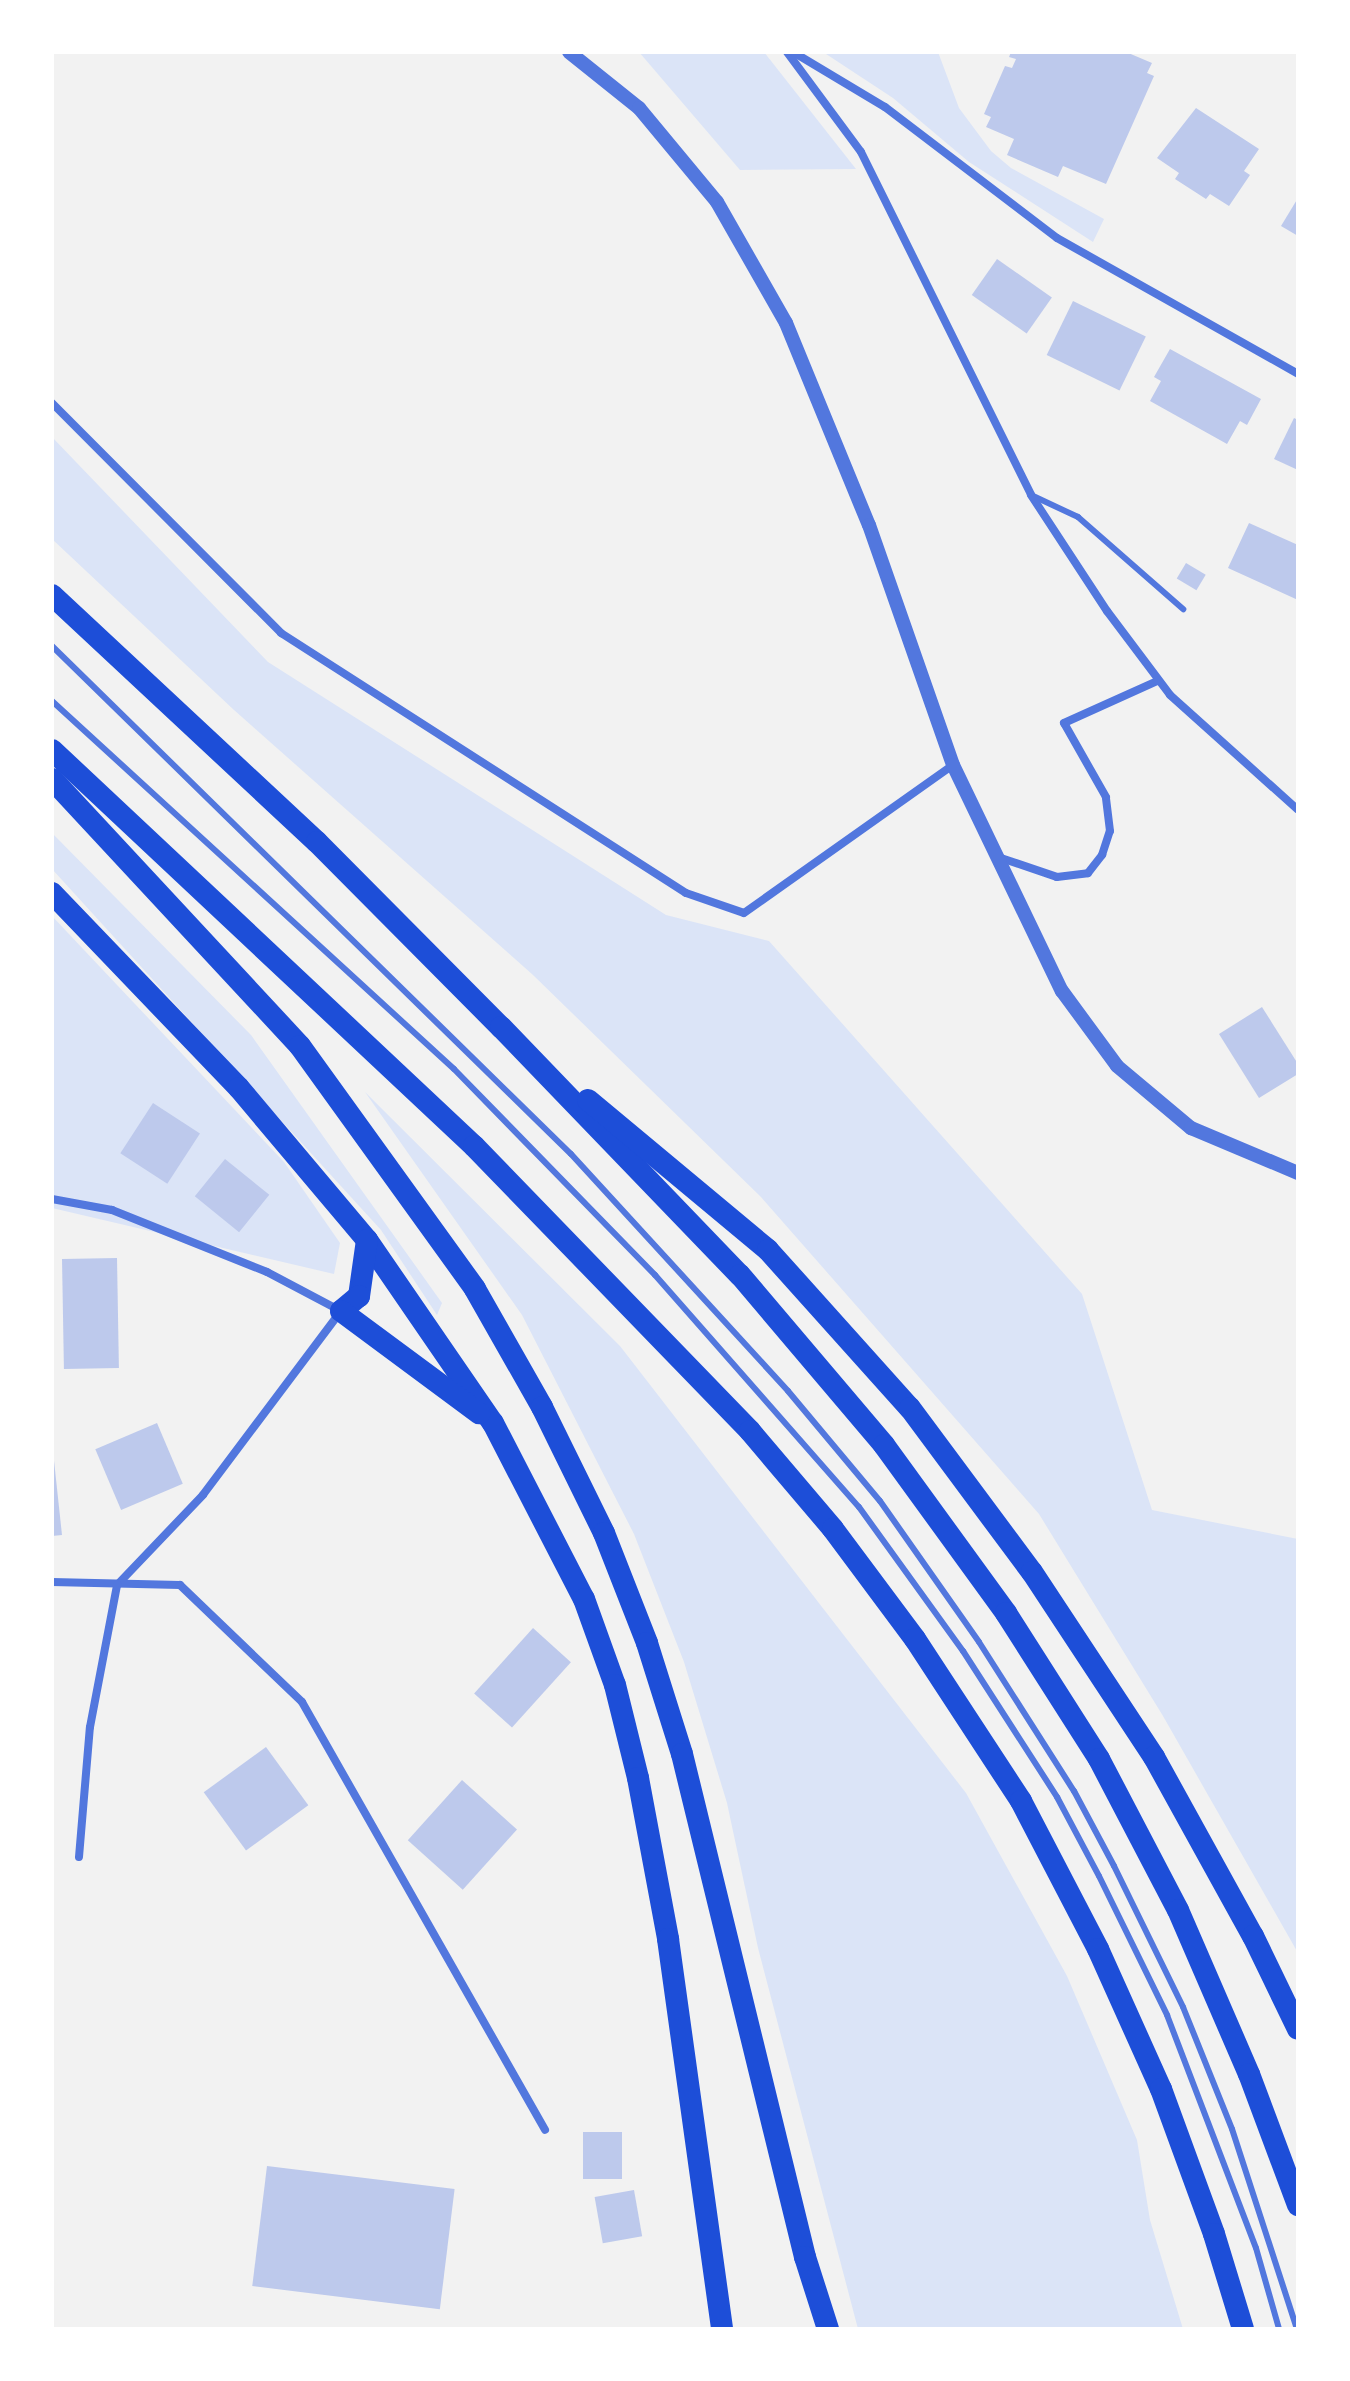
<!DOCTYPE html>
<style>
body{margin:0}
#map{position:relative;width:1350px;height:2381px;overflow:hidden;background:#f2f2f2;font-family:Commissioner,sans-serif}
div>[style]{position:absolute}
.green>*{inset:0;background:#dbe4f7}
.building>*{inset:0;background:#bdc9ec;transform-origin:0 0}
.service>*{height:6px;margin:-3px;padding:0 3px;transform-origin:3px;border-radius:3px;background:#5277de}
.minor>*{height:8px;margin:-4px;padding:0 4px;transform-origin:4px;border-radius:4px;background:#5277de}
.tertiary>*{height:14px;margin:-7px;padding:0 7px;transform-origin:7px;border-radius:7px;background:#5277de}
.trunk>*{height:22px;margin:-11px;padding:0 11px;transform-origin:11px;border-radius:11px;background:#1d4ed8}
span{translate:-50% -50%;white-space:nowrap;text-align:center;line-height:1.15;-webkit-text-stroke:6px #fff;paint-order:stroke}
.frame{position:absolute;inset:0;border:54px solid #fff;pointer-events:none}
</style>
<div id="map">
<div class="green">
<div style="clip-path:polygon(639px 52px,764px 52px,856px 169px,740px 170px)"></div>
<div style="clip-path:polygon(823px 52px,938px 52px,959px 108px,991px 151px,1011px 168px,1104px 219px,1093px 242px,969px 162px,893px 98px)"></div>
<div style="clip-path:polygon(52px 437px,268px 662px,666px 915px,769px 941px,1082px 1294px,1152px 1510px,1298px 1539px,1298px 1953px,1163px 1716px,1039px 1514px,761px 1197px,533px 975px,234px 710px,52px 539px)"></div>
<div style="clip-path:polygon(52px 833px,251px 1035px,442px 1303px,437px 1315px,381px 1230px,52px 869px)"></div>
<div style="clip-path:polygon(52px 916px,284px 1162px,340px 1243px,334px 1274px,52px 1208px)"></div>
<div style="clip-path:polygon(365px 1092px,620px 1346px,966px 1793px,1067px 1976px,1137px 2140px,1150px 2220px,1183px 2329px,858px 2329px,758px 1948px,727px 1803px,684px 1662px,634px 1534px,522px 1315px)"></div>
</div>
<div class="building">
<div style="clip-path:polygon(1011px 52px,1126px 52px,1152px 63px,1147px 73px,1154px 76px,1106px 184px,1063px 166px,1058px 177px,1007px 155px,1014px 139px,986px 127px,991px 117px,984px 114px,1005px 66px,1012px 68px,1016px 59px,1009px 57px)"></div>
<div style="clip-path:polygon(1196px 108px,1259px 149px,1244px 171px,1250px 175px,1229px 206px,1210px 194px,1206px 199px,1175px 179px,1179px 173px,1157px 158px)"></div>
<div style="clip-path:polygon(1298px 198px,1298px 236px,1281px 226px)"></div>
<div style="left:997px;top:259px;width:67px;height:44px;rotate:35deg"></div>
<div style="left:1073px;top:301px;width:81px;height:60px;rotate:26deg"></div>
<div style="clip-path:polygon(1170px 349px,1261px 399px,1247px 425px,1240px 421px,1227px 444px,1150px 401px,1161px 381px,1154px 377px)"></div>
<div style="clip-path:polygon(1294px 418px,1298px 420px,1298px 470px,1274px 459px)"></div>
<div style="clip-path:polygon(1249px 523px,1298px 545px,1298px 600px,1228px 568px)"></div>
<div style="left:1186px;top:563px;width:23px;height:18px;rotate:31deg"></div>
<div style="clip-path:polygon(1262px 1007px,1298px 1064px,1298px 1074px,1259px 1098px,1219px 1034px)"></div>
<div style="left:153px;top:1103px;width:56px;height:60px;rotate:33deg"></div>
<div style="left:225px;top:1159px;width:57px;height:48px;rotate:39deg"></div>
<div style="left:117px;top:1258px;width:110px;height:55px;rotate:89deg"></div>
<div style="left:157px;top:1423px;width:66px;height:67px;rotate:67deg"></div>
<div style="clip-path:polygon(52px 1442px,62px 1535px,52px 1536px)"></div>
<div style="left:533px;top:1628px;width:51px;height:88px;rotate:42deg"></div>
<div style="left:266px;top:1747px;width:72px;height:77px;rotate:54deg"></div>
<div style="left:462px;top:1780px;width:74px;height:81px;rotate:42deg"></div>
<div style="left:583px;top:2132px;width:39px;height:47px"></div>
<div style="left:267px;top:2166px;width:189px;height:121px;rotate:7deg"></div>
<div style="left:634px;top:2190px;width:47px;height:40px;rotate:80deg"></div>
</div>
<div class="service">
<div style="left:1031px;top:495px;width:52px;rotate:25.1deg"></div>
<div style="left:1078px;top:517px;width:140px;rotate:41.2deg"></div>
<div style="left:52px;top:646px;width:726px;rotate:44.39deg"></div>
<div style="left:571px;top:1154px;width:321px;rotate:47.5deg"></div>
<div style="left:788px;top:1391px;width:143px;rotate:50.1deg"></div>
<div style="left:880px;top:1501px;width:172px;rotate:54.9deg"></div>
<div style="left:979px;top:1642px;width:177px;rotate:57.5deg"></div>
<div style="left:1074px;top:1791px;width:85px;rotate:61.9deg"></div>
<div style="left:1114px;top:1866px;width:157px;rotate:63.9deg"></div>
<div style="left:1183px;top:2007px;width:131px;rotate:68.1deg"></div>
<div style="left:1232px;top:2129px;width:210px;rotate:72deg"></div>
<div style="left:52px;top:701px;width:545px;rotate:42.47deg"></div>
<div style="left:454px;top:1069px;width:288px;rotate:45.7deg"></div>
<div style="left:655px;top:1275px;width:309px;rotate:48.7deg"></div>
<div style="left:859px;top:1507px;width:178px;rotate:54.2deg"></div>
<div style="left:963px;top:1651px;width:174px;rotate:57.2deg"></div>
<div style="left:1057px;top:1797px;width:89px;rotate:62deg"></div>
<div style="left:1099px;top:1876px;width:155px;rotate:63.9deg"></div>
<div style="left:1167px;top:2015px;width:249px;rotate:69.1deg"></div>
<div style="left:1256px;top:2248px;width:84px;rotate:74.1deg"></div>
</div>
<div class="minor">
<div style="left:787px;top:52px;width:124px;rotate:53.5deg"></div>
<div style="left:861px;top:152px;width:383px;rotate:63.6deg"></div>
<div style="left:1031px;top:495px;width:139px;rotate:56.8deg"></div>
<div style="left:1107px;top:611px;width:105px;rotate:53.1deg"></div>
<div style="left:1170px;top:695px;width:172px;rotate:41.9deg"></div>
<div style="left:793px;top:52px;width:107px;rotate:30.9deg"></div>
<div style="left:885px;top:107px;width:216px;rotate:37.3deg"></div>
<div style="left:1057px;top:238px;width:277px;rotate:29.4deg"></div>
<div style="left:52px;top:403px;width:325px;rotate:45.1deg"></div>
<div style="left:281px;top:633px;width:481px;rotate:32.7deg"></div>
<div style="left:686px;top:893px;width:61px;rotate:19deg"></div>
<div style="left:744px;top:913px;width:256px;rotate:-35.3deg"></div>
<div style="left:998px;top:857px;width:62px;rotate:18.7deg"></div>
<div style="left:1057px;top:877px;width:31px;rotate:-7deg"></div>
<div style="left:1088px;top:873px;width:23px;rotate:-52deg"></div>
<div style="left:1102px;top:855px;width:25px;rotate:-72deg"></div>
<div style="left:1110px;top:831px;width:34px;rotate:-97deg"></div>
<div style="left:1106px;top:797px;width:85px;rotate:-119.6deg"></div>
<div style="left:1064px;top:723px;width:102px;rotate:-24.3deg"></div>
<div style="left:52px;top:1199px;width:61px;rotate:10.4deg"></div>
<div style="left:112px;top:1210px;width:167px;rotate:21.8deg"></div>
<div style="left:267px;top:1272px;width:84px;rotate:27.8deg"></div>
<div style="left:341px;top:1311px;width:230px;rotate:126.9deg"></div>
<div style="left:203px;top:1495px;width:124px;rotate:133.7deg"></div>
<div style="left:52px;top:1582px;width:128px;rotate:1.3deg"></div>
<div style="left:180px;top:1585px;width:169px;rotate:43.8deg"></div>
<div style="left:302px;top:1702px;width:492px;rotate:60.4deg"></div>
<div style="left:79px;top:1857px;width:130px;rotate:-85.2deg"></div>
<div style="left:90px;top:1727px;width:145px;rotate:-79.2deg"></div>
</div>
<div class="tertiary">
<div style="left:569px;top:52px;width:90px;rotate:38.7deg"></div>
<div style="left:639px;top:108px;width:122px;rotate:50.3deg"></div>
<div style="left:717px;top:202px;width:139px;rotate:60.3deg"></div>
<div style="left:786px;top:323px;width:218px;rotate:67.7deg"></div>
<div style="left:869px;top:525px;width:254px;rotate:70.7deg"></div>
<div style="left:953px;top:765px;width:251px;rotate:64.3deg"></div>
<div style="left:1062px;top:991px;width:93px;rotate:53.7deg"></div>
<div style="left:1117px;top:1066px;width:97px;rotate:40deg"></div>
<div style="left:1191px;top:1128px;width:116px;rotate:22.8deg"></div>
</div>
<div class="trunk">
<div style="left:52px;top:595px;width:362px;rotate:43deg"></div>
<div style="left:317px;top:842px;width:261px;rotate:45.2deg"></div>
<div style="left:501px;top:1027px;width:344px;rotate:46.1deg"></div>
<div style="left:740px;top:1275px;width:223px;rotate:49.7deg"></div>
<div style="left:884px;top:1445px;width:208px;rotate:54deg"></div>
<div style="left:1006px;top:1613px;width:173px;rotate:57.5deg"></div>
<div style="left:1099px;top:1759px;width:170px;rotate:62.4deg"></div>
<div style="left:1178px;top:1910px;width:179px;rotate:66.6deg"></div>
<div style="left:1249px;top:2074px;width:140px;rotate:69.5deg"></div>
<div style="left:52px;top:750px;width:579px;rotate:43.18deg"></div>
<div style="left:474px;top:1146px;width:397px;rotate:45.9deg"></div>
<div style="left:750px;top:1431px;width:128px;rotate:49.7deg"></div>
<div style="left:833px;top:1529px;width:137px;rotate:53.3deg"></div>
<div style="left:915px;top:1639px;width:194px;rotate:56.8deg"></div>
<div style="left:1021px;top:1801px;width:167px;rotate:62.5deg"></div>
<div style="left:1098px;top:1949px;width:154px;rotate:65.8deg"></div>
<div style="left:1161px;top:2089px;width:154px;rotate:69.9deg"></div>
<div style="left:1214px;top:2234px;width:99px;rotate:73deg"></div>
<div style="left:52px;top:779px;width:364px;rotate:47.1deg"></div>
<div style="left:300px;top:1046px;width:299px;rotate:54.2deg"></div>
<div style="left:475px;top:1289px;width:136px;rotate:60.4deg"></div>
<div style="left:542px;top:1407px;width:140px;rotate:63.8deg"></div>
<div style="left:604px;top:1533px;width:118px;rotate:68.6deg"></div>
<div style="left:647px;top:1643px;width:116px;rotate:72.5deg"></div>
<div style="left:682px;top:1754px;width:518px;rotate:76.26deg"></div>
<div style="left:805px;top:2257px;width:76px;rotate:72.3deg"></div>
<div style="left:52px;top:893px;width:270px;rotate:46.2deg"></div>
<div style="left:239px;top:1088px;width:199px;rotate:49.9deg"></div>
<div style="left:367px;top:1240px;width:222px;rotate:55.5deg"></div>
<div style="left:493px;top:1423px;width:198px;rotate:62.7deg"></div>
<div style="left:584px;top:1599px;width:91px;rotate:70.2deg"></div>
<div style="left:615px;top:1685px;width:96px;rotate:76.1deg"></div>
<div style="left:638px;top:1778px;width:164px;rotate:79.4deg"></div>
<div style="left:668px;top:1939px;width:394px;rotate:82.1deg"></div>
<div style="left:588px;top:1100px;width:234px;rotate:39.8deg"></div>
<div style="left:768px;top:1250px;width:212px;rotate:48.1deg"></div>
<div style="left:910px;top:1408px;width:204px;rotate:53.4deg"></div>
<div style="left:1032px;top:1572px;width:222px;rotate:56.6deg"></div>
<div style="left:1154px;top:1757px;width:205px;rotate:61.1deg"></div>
<div style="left:1253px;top:1936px;width:103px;rotate:64.2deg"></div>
<div style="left:367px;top:1240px;width:57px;rotate:98.1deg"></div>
<div style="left:359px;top:1296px;width:23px;rotate:140deg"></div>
<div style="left:341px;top:1311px;width:172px;rotate:36.5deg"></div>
</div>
<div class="frame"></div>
</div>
